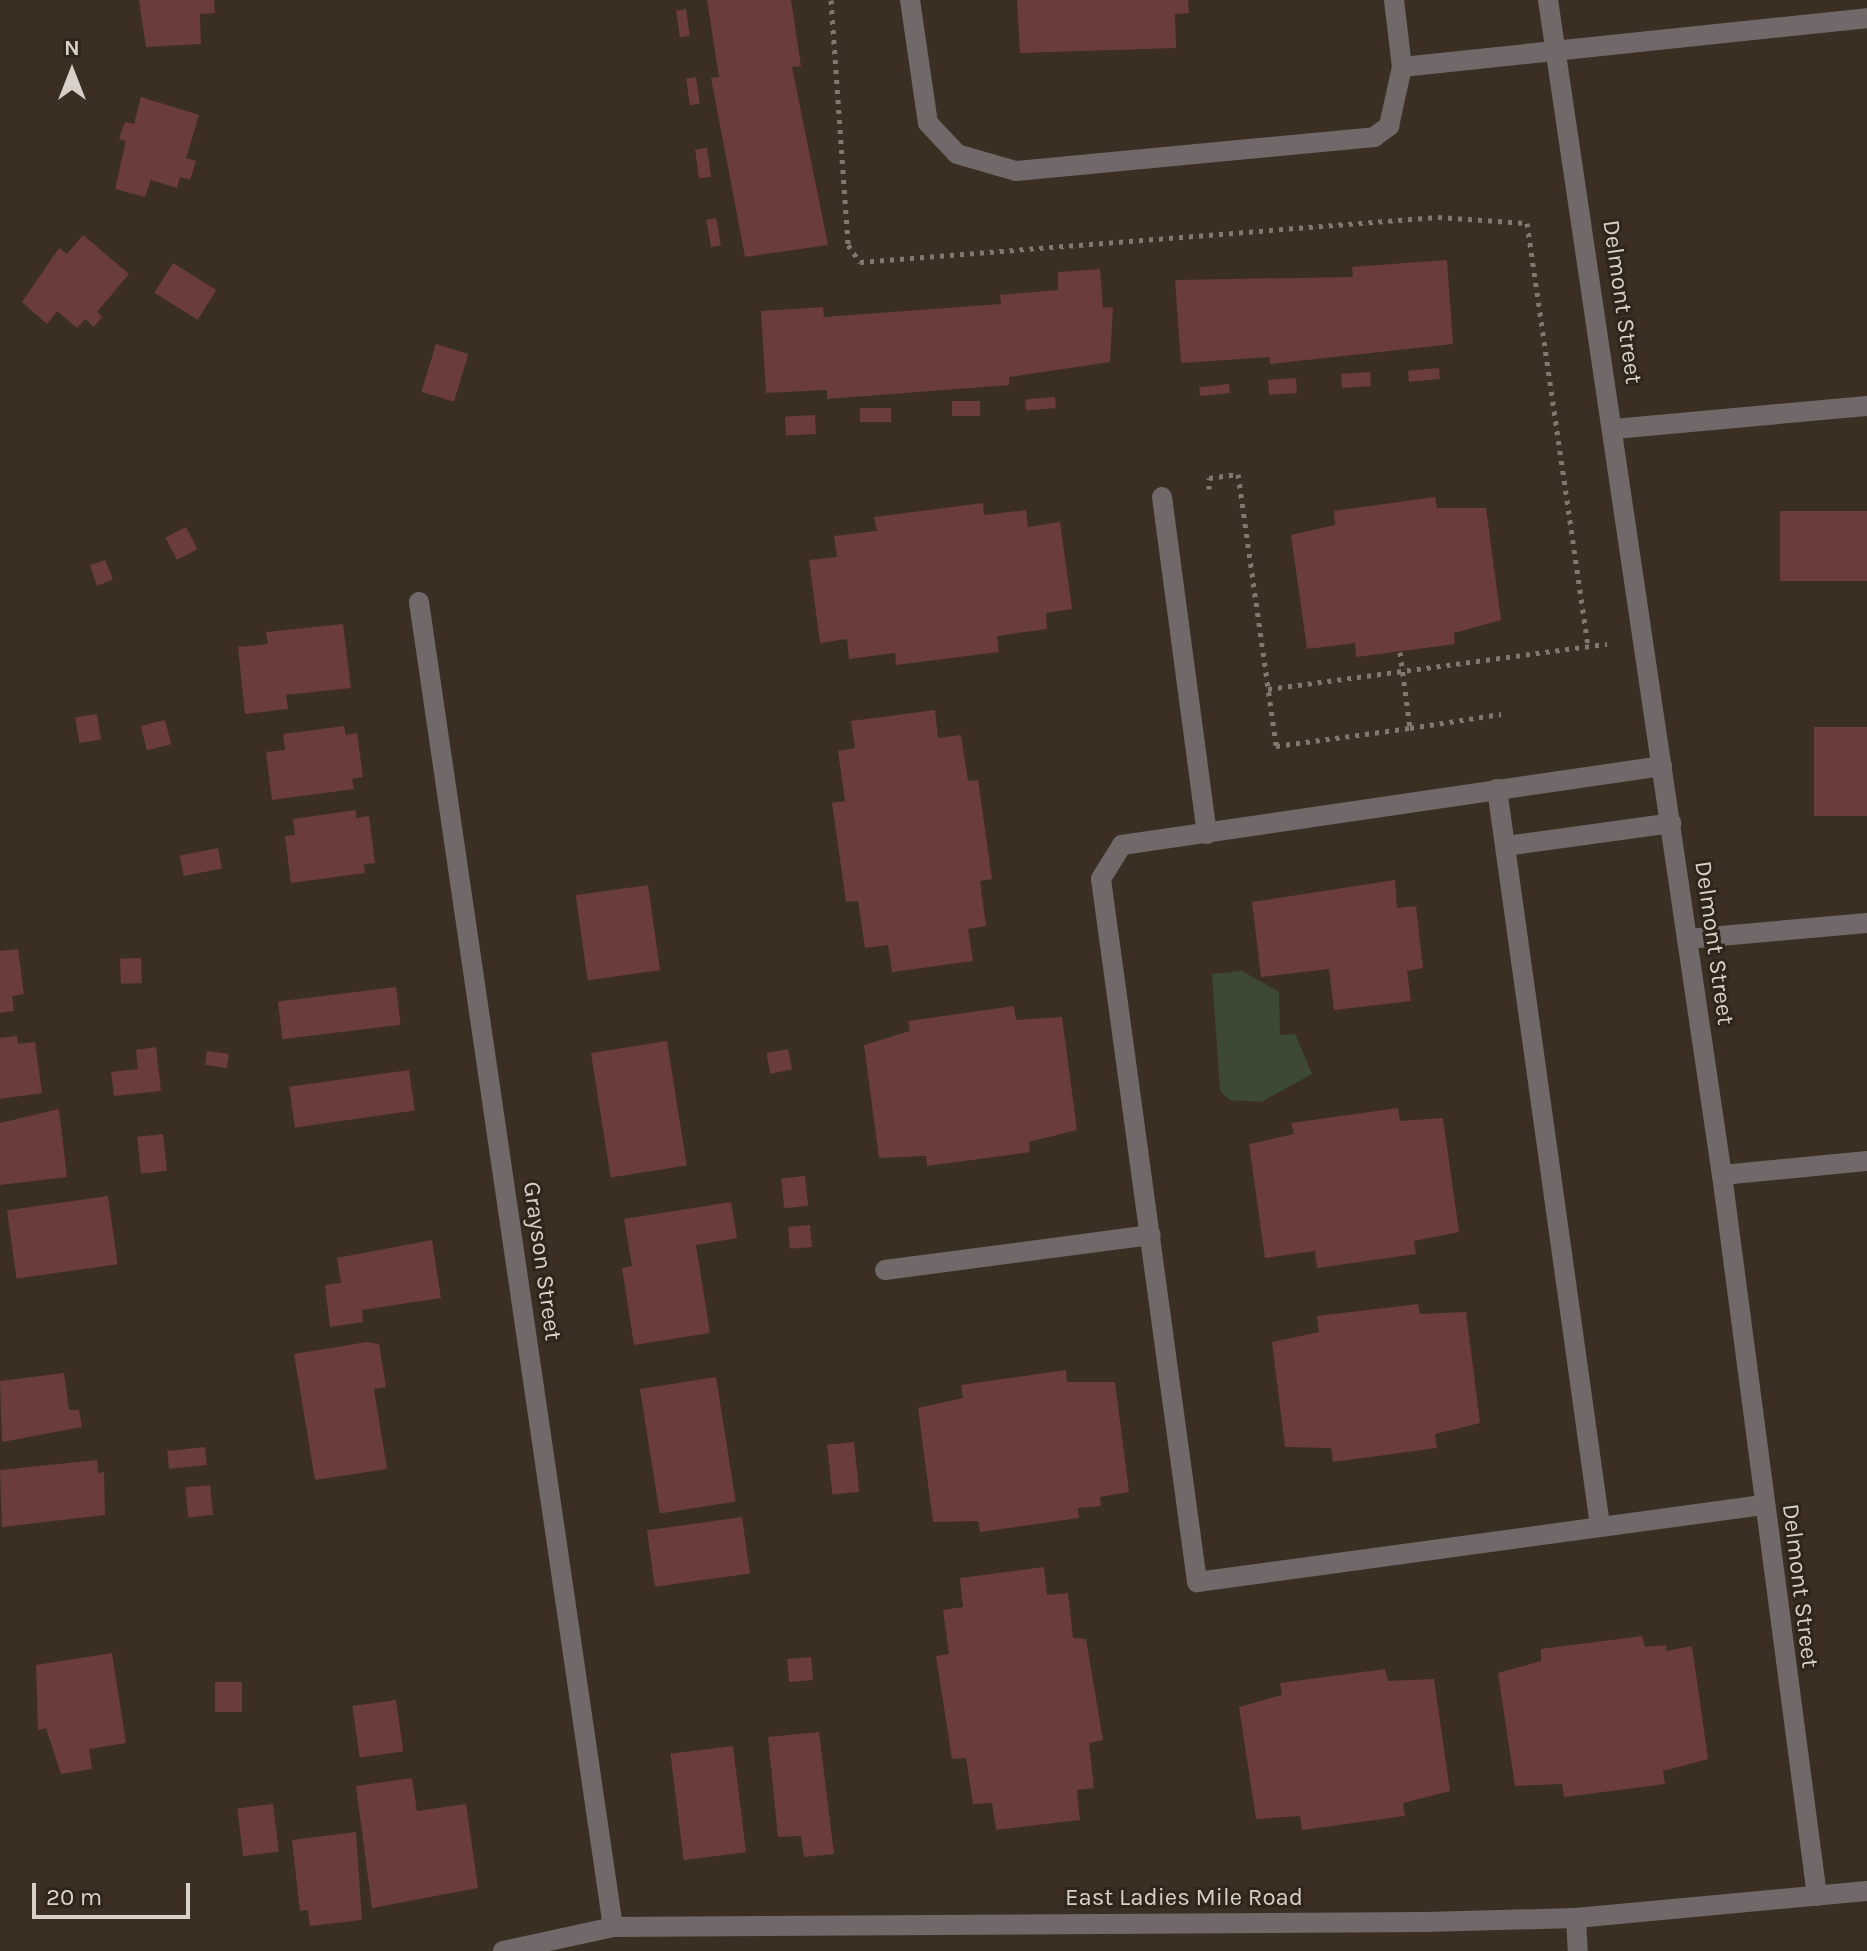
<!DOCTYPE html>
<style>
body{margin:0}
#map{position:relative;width:1867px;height:1951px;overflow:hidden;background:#3b2f24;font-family:Karla,sans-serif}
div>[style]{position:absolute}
.green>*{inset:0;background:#3d4932}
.building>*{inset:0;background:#6a3c3a;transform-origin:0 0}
.path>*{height:5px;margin-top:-2.5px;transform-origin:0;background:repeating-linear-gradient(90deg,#82786e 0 4px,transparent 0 10px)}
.minor>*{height:20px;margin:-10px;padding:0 10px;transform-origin:10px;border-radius:10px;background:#716869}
span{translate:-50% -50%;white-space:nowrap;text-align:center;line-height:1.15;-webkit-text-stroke:6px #30251a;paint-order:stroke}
.street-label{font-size:24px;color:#d8d0c9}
.north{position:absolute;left:32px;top:32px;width:80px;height:80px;-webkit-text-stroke:6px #30251a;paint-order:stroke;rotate:0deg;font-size:22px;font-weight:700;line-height:32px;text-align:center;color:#d8d0c9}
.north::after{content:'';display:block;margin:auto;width:28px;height:36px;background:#d8d0c9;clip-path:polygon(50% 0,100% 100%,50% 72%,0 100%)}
.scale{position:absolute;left:32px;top:1883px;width:158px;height:36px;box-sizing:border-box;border:4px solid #d8d0c9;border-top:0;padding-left:10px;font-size:24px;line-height:28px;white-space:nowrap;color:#d8d0c9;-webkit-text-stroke:6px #30251a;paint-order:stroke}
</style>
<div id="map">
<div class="green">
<div style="clip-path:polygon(1242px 971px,1279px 992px,1280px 1035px,1295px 1034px,1312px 1074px,1261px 1102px,1230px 1100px,1220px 1091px,1212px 974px)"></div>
</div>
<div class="building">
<div style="clip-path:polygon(139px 0,214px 0,215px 13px,200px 14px,201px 44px,146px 47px)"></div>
<div style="clip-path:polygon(707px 0,791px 0,801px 66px,792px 67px,828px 245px,745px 257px,711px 78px,719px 77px)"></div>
<div style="clip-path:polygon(1017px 0,1188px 0,1189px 13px,1175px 14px,1176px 48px,1020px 53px)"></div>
<div style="left:686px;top:9px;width:27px;height:10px;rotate:82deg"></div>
<div style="left:696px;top:77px;width:27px;height:10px;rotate:82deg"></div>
<div style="clip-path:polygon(141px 97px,199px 115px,186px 158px,196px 161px,190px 180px,180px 177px,177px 188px,151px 180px,145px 197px,115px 189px,126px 141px,119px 139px,125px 122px,134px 124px)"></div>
<div style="left:707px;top:148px;width:29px;height:12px;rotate:82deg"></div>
<div style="left:716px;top:218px;width:28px;height:10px;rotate:80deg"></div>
<div style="clip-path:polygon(83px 235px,129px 274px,97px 312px,102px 317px,94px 327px,85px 319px,77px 328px,57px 311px,47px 324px,22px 302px,59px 248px,67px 254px)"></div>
<div style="clip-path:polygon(1447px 260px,1453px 344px,1270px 364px,1270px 357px,1181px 363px,1175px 280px,1353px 277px,1352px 267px)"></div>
<div style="left:173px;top:263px;width:51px;height:35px;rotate:32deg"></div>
<div style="clip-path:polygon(1100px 269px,1103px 308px,1113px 307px,1110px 362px,1009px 377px,1009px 385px,827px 399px,827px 390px,766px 393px,761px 311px,823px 307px,824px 317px,1001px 304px,1000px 295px,1058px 290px,1058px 272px)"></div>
<div style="left:436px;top:344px;width:34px;height:50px;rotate:17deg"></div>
<div style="left:1439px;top:368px;width:11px;height:31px;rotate:85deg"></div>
<div style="left:1370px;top:372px;width:14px;height:29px;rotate:86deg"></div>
<div style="left:1296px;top:378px;width:15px;height:28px;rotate:86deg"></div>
<div style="left:1229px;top:384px;width:9px;height:30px;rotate:84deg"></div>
<div style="left:1055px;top:397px;width:11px;height:30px;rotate:85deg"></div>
<div style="left:980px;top:401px;width:15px;height:28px;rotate:90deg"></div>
<div style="left:891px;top:408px;width:14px;height:31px;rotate:90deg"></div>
<div style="left:815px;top:415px;width:19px;height:30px;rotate:87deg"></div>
<div style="clip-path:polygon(1435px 497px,1437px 508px,1486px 508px,1501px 620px,1454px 633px,1455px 644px,1356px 657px,1355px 643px,1307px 649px,1291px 535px,1335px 525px,1334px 511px)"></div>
<div style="clip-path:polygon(983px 503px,984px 515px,1026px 510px,1028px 527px,1060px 522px,1072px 609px,1046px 613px,1047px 629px,997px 636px,999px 652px,896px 665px,895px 653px,849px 659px,847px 639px,820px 643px,809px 560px,837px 557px,834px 536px,877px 531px,874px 517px)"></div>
<div style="left:1867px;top:511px;width:70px;height:87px;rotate:90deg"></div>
<div style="left:186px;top:527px;width:25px;height:23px;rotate:63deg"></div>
<div style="clip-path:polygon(105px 560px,113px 579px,97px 586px,90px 565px)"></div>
<div style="clip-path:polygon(343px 624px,351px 688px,286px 695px,288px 709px,245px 714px,238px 647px,268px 644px,266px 632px)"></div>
<div style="clip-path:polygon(935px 710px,938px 738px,961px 735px,968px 781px,978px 780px,992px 879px,980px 881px,986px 926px,968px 929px,973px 961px,892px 972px,888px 945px,865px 948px,858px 901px,846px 902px,832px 803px,845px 801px,838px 751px,855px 748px,851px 721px)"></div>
<div style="left:97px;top:714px;width:26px;height:22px;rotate:81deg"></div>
<div style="left:165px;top:720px;width:25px;height:25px;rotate:76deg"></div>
<div style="clip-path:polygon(344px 726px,346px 735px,357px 733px,363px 777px,352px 779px,354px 789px,272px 800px,266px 752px,285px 750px,283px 734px)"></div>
<div style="left:1867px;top:727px;width:89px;height:53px;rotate:90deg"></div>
<div style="clip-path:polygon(356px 810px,356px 818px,369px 816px,375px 863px,364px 864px,365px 873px,291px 883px,285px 836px,295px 835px,293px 819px)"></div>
<div style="left:218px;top:848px;width:21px;height:39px;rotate:79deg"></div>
<div style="clip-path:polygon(1395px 880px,1397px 908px,1416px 906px,1423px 968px,1407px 971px,1411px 1001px,1334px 1010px,1329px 969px,1261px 977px,1252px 902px)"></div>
<div style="left:648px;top:885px;width:86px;height:73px;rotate:82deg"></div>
<div style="clip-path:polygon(18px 949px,24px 994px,12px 996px,14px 1011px,0 1013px,0 951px)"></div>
<div style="left:141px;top:958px;width:25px;height:21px;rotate:88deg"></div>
<div style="left:396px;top:987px;width:38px;height:119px;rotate:83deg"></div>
<div style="clip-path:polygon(1014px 1006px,1016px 1020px,1062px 1017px,1077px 1130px,1029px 1142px,1030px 1152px,927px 1166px,926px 1156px,879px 1158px,864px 1045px,910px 1031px,908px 1021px)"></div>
<div style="clip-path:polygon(17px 1036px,18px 1044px,35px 1042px,42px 1093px,0 1099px,0 1038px)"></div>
<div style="left:667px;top:1041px;width:126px;height:77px;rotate:81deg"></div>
<div style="clip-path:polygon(156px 1047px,161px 1091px,114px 1096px,111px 1072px,138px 1069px,136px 1050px)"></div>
<div style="left:788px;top:1049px;width:21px;height:22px;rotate:79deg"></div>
<div style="left:207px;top:1051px;width:22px;height:14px;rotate:8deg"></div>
<div style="left:409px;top:1070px;width:41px;height:121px;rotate:82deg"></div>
<div style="clip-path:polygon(1398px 1108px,1400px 1121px,1443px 1118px,1459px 1232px,1414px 1241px,1416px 1254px,1317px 1268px,1315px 1251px,1265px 1258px,1249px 1144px,1294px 1134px,1291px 1123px)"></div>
<div style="clip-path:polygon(59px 1109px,67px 1177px,0 1185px,0 1123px)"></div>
<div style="left:163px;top:1134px;width:37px;height:26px;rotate:84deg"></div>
<div style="left:805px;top:1176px;width:30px;height:24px;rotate:84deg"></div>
<div style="left:108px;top:1196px;width:69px;height:102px;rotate:82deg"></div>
<div style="clip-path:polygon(731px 1202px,737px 1238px,696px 1245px,710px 1333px,634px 1345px,622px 1268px,632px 1266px,624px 1219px)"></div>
<div style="left:810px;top:1225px;width:22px;height:22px;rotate:85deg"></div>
<div style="clip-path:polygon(432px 1240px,441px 1298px,362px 1310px,363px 1322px,330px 1327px,325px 1285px,341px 1283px,337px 1258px)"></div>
<div style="clip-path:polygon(1418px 1304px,1420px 1314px,1466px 1312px,1480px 1423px,1435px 1434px,1437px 1448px,1333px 1462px,1331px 1448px,1285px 1447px,1272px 1342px,1319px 1332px,1317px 1316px)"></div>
<div style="clip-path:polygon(367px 1342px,379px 1344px,386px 1387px,374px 1389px,387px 1469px,315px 1480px,294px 1354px)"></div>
<div style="clip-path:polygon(1066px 1370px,1067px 1382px,1115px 1382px,1129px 1492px,1100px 1497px,1101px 1506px,1078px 1508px,1079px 1518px,980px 1532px,978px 1521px,933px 1522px,918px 1408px,963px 1398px,961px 1385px)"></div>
<div style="clip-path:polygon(64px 1373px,69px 1410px,79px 1410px,82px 1427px,2px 1442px,0 1381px)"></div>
<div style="left:716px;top:1377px;width:126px;height:77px;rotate:81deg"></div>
<div style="left:854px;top:1442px;width:50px;height:27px;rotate:84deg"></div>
<div style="left:205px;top:1447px;width:18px;height:38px;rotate:84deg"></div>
<div style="clip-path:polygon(97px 1460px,98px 1473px,104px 1472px,105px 1515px,2px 1527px,0 1470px)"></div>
<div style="left:210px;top:1485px;width:30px;height:25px;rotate:84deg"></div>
<div style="left:742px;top:1517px;width:57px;height:96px;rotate:82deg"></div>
<div style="clip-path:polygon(1044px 1567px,1047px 1595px,1068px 1593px,1073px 1638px,1086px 1639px,1103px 1740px,1089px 1743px,1094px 1788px,1077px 1790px,1080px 1820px,996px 1830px,992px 1803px,973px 1804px,966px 1758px,952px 1759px,936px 1656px,949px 1654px,943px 1610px,963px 1607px,960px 1578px)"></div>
<div style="clip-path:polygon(1642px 1636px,1645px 1647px,1666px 1645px,1666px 1651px,1692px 1646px,1708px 1759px,1663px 1771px,1665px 1784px,1564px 1797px,1562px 1784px,1515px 1786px,1498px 1673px,1541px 1661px,1541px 1649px)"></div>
<div style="clip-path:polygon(112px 1653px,126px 1743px,89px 1749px,92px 1769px,61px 1774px,46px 1728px,38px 1730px,36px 1665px)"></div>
<div style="left:811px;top:1657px;width:23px;height:24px;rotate:85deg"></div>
<div style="clip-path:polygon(1385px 1669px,1388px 1681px,1434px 1679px,1450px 1791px,1403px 1803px,1405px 1816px,1302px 1830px,1300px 1816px,1256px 1819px,1239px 1707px,1282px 1695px,1280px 1683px)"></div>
<div style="left:215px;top:1682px;width:27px;height:30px"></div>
<div style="left:396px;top:1700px;width:52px;height:44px;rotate:82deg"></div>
<div style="clip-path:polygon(819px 1732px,834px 1854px,804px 1857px,801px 1836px,778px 1837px,768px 1737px)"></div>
<div style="left:733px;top:1746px;width:107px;height:63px;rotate:83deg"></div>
<div style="clip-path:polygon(412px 1778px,417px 1811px,466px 1804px,478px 1888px,372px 1908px,356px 1786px)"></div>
<div style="left:273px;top:1804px;width:48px;height:36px;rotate:83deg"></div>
<div style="clip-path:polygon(356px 1832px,362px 1920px,310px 1926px,308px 1910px,300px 1911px,292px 1840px)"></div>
</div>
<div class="path">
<div style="left:831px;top:0;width:246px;rotate:86deg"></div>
<div style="left:848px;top:245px;width:21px;rotate:55deg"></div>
<div style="left:860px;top:262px;width:580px;rotate:-4.45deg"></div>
<div style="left:1438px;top:217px;width:89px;rotate:3.9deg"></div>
<div style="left:1527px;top:223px;width:428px;rotate:81.8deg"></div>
<div style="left:1209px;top:489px;width:11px;rotate:-90deg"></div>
<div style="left:1209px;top:478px;width:29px;rotate:-8deg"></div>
<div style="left:1238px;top:474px;width:275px;rotate:82deg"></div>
<div style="left:1276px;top:746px;width:135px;rotate:-7.7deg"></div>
<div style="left:1400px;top:652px;width:77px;rotate:82.5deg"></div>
<div style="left:1410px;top:728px;width:92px;rotate:-8.7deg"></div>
<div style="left:1268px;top:689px;width:342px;rotate:-7.6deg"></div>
</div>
<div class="minor">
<div style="left:910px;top:0;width:124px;rotate:81.7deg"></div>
<div style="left:928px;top:123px;width:42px;rotate:46.9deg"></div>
<div style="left:957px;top:154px;width:61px;rotate:16.1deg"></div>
<div style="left:1016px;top:171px;width:360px;rotate:-5.4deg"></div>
<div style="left:1374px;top:137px;width:19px;rotate:-36deg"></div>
<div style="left:1389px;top:126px;width:60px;rotate:-77.6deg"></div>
<div style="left:1402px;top:67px;width:468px;rotate:-6deg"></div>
<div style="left:1394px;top:0;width:67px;rotate:83.2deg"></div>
<div style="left:1548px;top:0;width:1188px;rotate:81.58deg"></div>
<div style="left:1722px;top:1175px;width:727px;rotate:82.49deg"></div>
<div style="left:1614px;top:429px;width:254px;rotate:-5.2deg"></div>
<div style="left:1162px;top:497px;width:340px;rotate:82.4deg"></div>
<div style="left:419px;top:602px;width:1339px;rotate:81.67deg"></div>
<div style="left:1662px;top:766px;width:546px;rotate:171.68deg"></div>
<div style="left:1122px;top:845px;width:40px;rotate:122deg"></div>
<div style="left:1101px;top:879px;width:710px;rotate:82.22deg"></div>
<div style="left:1197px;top:1582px;width:571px;rotate:-7.75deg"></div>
<div style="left:1497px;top:789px;width:744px;rotate:82.04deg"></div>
<div style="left:1506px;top:846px;width:167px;rotate:-7.9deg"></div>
<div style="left:1687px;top:939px;width:181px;rotate:-5.1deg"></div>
<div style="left:1722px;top:1175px;width:146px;rotate:-5.5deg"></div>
<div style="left:885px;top:1270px;width:268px;rotate:-7.5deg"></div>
<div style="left:1576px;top:1918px;width:33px;rotate:87deg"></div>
<div style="left:503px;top:1951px;width:113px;rotate:-12.3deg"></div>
<div style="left:613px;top:1927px;width:812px;rotate:-0.35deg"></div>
<div style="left:1425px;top:1922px;width:151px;rotate:-1.5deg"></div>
<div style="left:1576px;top:1918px;width:292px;rotate:-5.3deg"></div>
</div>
<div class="street-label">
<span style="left:1622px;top:302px;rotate:82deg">Delmont Street</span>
<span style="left:1714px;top:943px;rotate:82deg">Delmont Street</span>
<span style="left:542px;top:1261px;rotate:82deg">Grayson Street</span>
<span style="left:1800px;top:1586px;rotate:83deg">Delmont Street</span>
<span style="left:1184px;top:1898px">East Ladies Mile Road</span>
</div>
<div class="north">N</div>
<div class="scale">20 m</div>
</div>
